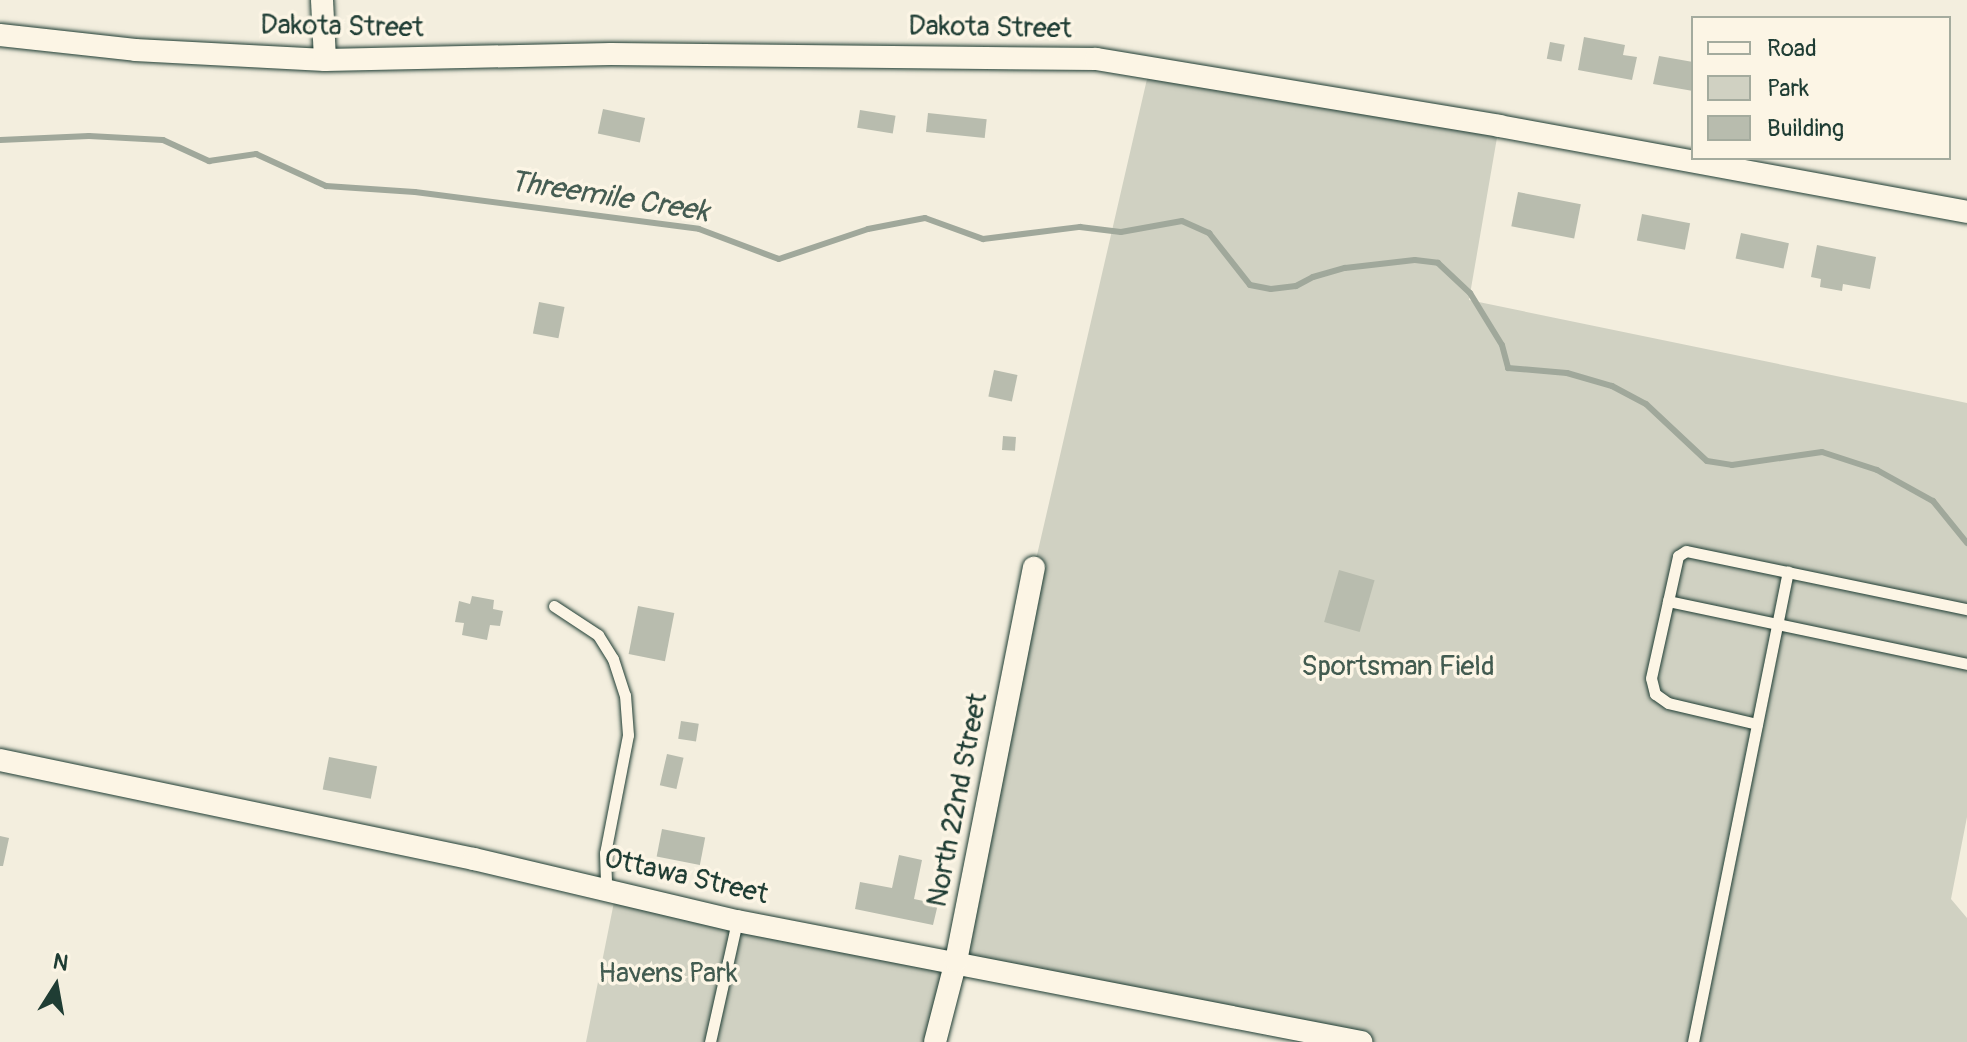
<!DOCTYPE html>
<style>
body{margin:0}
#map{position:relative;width:1967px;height:1042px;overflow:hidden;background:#f3eede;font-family:Pangolin,sans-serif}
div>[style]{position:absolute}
.green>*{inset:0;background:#d0d1c2}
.stream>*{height:6px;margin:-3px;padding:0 3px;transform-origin:3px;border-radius:3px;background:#a0a89b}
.building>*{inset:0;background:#b8bcae;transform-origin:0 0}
.roads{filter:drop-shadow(0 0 2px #1f3d34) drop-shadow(0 0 2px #1f3d34)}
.lane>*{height:11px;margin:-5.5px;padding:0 5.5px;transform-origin:5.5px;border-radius:5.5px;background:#fcf5e5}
.street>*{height:22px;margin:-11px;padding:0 11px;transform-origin:11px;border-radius:11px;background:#fcf5e5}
span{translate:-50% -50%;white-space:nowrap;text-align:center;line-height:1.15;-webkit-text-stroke:7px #fcf5e5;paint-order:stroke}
.street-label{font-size:28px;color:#1f3d34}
.park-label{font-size:28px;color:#425b50}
.water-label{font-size:30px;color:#465d53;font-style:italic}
.legend{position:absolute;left:1691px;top:16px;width:260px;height:144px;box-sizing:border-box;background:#fcf5e5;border:2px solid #a4ab9e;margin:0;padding:10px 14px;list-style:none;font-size:24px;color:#1f3d34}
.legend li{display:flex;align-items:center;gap:16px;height:40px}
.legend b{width:40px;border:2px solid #a4ab9e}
.north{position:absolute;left:16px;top:946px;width:80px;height:80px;-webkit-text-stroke:6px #fcf5e5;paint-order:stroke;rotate:11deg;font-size:22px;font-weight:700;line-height:32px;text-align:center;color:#1f3d34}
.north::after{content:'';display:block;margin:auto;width:28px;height:36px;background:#1f3d34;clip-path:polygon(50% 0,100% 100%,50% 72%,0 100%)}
</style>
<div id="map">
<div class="green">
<div style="clip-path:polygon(1150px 66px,1499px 126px,1469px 300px,1967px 403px,1967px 817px,1951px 899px,1967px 918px,1967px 1042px,1361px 1042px,957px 961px,936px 1042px,586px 1042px,616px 892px,956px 961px,1034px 568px)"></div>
</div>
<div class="stream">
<div style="left:0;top:140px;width:89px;rotate:-2.6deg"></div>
<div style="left:89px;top:136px;width:74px;rotate:3.1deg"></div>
<div style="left:163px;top:140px;width:51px;rotate:24.5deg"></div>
<div style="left:209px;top:161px;width:48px;rotate:-8.5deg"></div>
<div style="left:256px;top:154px;width:77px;rotate:24.6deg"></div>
<div style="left:326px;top:186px;width:89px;rotate:3.9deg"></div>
<div style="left:415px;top:192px;width:286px;rotate:7.4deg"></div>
<div style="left:699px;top:229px;width:85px;rotate:20.6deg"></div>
<div style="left:779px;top:259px;width:94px;rotate:-18.6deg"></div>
<div style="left:868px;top:229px;width:58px;rotate:-10.9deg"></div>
<div style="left:925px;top:218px;width:62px;rotate:19.9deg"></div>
<div style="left:983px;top:239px;width:98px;rotate:-7.1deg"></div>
<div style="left:1080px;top:227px;width:41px;rotate:7deg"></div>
<div style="left:1121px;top:232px;width:62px;rotate:-10.2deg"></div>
<div style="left:1182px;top:221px;width:30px;rotate:24deg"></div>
<div style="left:1209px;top:233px;width:66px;rotate:51.7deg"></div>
<div style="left:1250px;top:285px;width:21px;rotate:11deg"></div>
<div style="left:1271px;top:289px;width:25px;rotate:-7deg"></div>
<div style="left:1296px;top:286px;width:19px;rotate:-28deg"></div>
<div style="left:1313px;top:277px;width:33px;rotate:-16deg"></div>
<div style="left:1345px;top:268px;width:70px;rotate:-6.5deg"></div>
<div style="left:1415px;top:260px;width:23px;rotate:7deg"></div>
<div style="left:1438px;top:263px;width:44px;rotate:43.2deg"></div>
<div style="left:1470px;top:293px;width:61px;rotate:58.4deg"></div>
<div style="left:1502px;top:345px;width:24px;rotate:75deg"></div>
<div style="left:1508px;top:368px;width:59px;rotate:4.8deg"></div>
<div style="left:1567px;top:373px;width:47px;rotate:16.1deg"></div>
<div style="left:1612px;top:386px;width:38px;rotate:28deg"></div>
<div style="left:1646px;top:404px;width:83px;rotate:43.1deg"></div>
<div style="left:1707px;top:461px;width:25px;rotate:9deg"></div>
<div style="left:1732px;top:465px;width:91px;rotate:-8.2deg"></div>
<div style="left:1822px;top:452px;width:58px;rotate:18.1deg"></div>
<div style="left:1877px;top:470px;width:64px;rotate:29deg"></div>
<div style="left:1933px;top:501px;width:54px;rotate:51deg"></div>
</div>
<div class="building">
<div style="clip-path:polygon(1584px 37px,1625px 45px,1623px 55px,1637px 57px,1632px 80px,1578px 70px)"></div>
<div style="left:1550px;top:42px;width:15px;height:17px;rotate:11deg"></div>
<div style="clip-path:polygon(1659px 56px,1693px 62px,1693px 91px,1653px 84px)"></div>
<div style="left:603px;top:109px;width:43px;height:25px;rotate:12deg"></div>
<div style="left:860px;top:110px;width:36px;height:18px;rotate:9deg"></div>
<div style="left:928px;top:113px;width:59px;height:19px;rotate:6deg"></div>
<div style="left:1518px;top:192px;width:64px;height:35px;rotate:11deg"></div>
<div style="left:1642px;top:214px;width:49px;height:27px;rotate:11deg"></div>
<div style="left:1741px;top:233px;width:49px;height:26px;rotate:12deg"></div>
<div style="clip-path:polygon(1817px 245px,1876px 257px,1870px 289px,1843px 284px,1842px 291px,1820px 287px,1821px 279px,1811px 277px)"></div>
<div style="left:539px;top:302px;width:26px;height:32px;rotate:11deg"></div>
<div style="left:994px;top:370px;width:24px;height:27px;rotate:12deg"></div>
<div style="left:1003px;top:436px;width:13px;height:14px;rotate:4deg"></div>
<div style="left:1339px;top:570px;width:37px;height:54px;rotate:16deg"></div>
<div style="clip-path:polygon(472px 596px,494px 600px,493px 609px,503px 611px,500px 626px,490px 625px,487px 640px,462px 635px,464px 623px,455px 622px,459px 601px,470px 604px)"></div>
<div style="left:638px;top:606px;width:37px;height:49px;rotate:11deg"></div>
<div style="left:681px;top:721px;width:18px;height:18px;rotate:9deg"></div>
<div style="left:667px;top:754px;width:17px;height:32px;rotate:13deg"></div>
<div style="left:329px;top:757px;width:49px;height:33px;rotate:11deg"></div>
<div style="left:662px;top:829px;width:44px;height:28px;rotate:11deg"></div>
<div style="clip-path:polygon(0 836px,9px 838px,3px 866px,0 866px)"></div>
<div style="clip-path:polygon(899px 855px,922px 860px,914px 899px,938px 904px,933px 925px,855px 909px,860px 882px,892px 888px)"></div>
</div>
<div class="roads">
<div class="lane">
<div style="left:1668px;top:601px;width:306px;rotate:11.9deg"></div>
<div style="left:554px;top:606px;width:53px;rotate:33.4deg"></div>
<div style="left:598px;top:635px;width:28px;rotate:58deg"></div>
<div style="left:613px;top:659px;width:38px;rotate:72deg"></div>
<div style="left:625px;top:695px;width:40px;rotate:85.7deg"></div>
<div style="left:628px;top:735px;width:120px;rotate:101deg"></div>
<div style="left:605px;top:853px;width:36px;rotate:88deg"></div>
<div style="left:1757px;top:724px;width:91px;rotate:-166.7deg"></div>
<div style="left:1668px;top:703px;width:16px;rotate:-145deg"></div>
<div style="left:1655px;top:694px;width:16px;rotate:-104deg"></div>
<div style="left:1651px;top:678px;width:125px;rotate:-77.5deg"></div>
<div style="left:1678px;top:556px;width:9px;rotate:-32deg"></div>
<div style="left:1686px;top:551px;width:287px;rotate:11.7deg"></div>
<div style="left:710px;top:1042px;width:124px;rotate:-77.4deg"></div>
<div style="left:1693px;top:1042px;width:480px;rotate:-78.6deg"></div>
</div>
<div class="street">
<div style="left:322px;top:0;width:60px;rotate:87.1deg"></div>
<div style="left:0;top:35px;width:136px;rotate:6.3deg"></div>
<div style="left:135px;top:50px;width:190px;rotate:3deg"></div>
<div style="left:325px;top:60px;width:286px;rotate:-1.2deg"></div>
<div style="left:611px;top:54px;width:485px;rotate:0.6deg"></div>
<div style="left:1096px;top:59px;width:409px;rotate:9.4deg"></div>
<div style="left:1499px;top:126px;width:476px;rotate:10.4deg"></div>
<div style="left:0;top:760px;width:484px;rotate:11.8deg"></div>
<div style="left:474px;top:859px;width:270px;rotate:13.3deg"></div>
<div style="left:737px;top:921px;width:636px;rotate:10.97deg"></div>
<div style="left:935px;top:1042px;width:84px;rotate:-75.5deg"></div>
<div style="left:956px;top:961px;width:401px;rotate:-78.8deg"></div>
</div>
</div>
<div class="street-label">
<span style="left:342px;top:27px;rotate:1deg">Dakota Street</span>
<span style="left:990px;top:28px;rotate:1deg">Dakota Street</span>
<span style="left:958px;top:800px;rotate:-79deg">North 22nd Street</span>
<span style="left:686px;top:877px;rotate:13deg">Ottawa Street</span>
</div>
<div class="park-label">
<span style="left:1398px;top:667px">Sportsman Field</span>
<span style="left:668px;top:974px">Havens Park</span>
</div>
<div class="water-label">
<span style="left:609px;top:197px;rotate:9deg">Threemile Creek</span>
</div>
<ul class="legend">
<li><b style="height:10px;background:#fcf5e5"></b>Road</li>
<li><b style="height:22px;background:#d0d1c2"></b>Park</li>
<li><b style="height:22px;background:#b8bcae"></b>Building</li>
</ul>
<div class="north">N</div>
</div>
